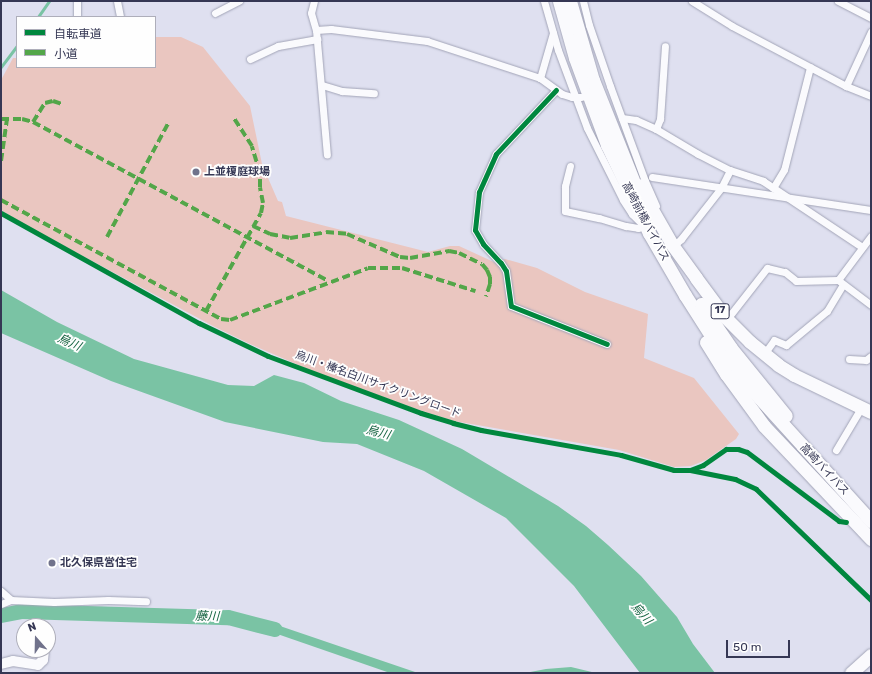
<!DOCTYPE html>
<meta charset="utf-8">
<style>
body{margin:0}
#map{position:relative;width:872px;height:674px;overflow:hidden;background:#dfe0f0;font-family:Rubik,"Noto Sans JP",sans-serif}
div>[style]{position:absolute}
.green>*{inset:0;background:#eac6c0}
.water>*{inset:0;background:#7ac3a4}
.stream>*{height:2.5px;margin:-1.25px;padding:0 1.25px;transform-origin:1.25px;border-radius:1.25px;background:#7ac3a4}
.river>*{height:15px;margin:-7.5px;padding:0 7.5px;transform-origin:7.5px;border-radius:7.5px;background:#7ac3a4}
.roads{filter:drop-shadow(0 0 1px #a2a4b7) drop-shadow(0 0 1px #a2a4b7)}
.street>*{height:7px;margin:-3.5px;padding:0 3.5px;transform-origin:3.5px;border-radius:3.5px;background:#fafafd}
.secondary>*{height:10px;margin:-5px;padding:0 5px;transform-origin:5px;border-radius:5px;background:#fafafd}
.highway>*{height:13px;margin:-6.5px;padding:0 6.5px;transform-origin:6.5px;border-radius:6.5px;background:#fafafd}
.quiet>*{height:4px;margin-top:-2px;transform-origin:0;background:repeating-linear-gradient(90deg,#53a649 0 8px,transparent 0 12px)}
.cycleway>*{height:5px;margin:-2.5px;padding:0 2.5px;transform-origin:2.5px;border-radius:2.5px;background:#00873e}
.dots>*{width:11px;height:11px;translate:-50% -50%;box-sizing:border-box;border:2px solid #fefefe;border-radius:50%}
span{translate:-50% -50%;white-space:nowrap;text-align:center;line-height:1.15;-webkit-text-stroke:3.5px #fefefe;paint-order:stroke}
.shield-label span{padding:1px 3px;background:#fefefe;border:1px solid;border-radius:3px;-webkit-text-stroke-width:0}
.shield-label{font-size:10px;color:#353754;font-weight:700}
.poi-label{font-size:11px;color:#353754;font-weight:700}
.left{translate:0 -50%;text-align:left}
.street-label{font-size:11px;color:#353754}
.water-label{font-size:12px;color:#156341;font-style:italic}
.frame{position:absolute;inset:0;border:2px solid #353754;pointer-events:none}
.legend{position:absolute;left:16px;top:16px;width:140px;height:52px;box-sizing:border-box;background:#fefefe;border:1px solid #aeaeba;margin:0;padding:5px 7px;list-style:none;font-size:12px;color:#353754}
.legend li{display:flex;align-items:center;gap:8px;height:20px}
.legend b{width:20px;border:1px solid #aeaeba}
.north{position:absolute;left:16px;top:618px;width:40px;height:40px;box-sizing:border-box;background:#fefefe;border:1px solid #aeaeba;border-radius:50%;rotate:340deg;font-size:11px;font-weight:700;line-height:16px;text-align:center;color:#353754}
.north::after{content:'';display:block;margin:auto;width:14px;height:18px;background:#70728b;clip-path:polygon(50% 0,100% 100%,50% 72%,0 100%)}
.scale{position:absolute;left:726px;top:640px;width:64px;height:18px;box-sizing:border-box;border:2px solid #353754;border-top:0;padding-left:5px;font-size:12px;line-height:14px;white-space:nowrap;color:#353754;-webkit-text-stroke:3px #fefefe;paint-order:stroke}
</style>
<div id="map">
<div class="green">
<div style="clip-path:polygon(155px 37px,181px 37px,203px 47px,250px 106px,262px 164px,278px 201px,282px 202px,286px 216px,428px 252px,450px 246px,459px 246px,496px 263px,505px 259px,537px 268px,585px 292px,648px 314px,644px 358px,694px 378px,739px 434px,736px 439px,706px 460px,691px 466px,674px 467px,619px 450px,454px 421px,416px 409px,310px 370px,250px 344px,213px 326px,27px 226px,1px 210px,1px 80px,13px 58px,17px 58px,17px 67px,155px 67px)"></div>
</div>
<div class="water">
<div style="clip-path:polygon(1px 290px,57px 322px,134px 359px,228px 385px,254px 386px,274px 375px,304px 383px,341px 401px,399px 420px,462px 449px,558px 506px,586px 526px,608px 545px,641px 576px,677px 617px,693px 644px,715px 673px,640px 673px,574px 586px,506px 518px,424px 471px,357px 444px,323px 442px,225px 422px,111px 381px,1px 333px)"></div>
<div style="clip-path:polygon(255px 623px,277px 625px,418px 673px,390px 673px,260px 628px)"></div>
<div style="clip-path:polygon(571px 667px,596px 673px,525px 673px,546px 669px)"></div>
</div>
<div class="stream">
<div style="left:38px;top:17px;width:19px;rotate:-55deg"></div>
<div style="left:1px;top:67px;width:26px;rotate:-53deg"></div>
</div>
<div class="river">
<div style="left:1px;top:615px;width:20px;rotate:-11deg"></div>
<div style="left:21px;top:611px;width:207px;rotate:1.7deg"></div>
<div style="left:228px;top:617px;width:48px;rotate:14.6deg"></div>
</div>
<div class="roads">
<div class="street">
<div style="left:117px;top:1px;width:16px;rotate:79deg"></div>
<div style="left:314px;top:1px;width:12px;rotate:104deg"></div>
<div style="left:311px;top:13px;width:18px;rotate:74deg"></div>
<div style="left:316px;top:30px;width:125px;rotate:85deg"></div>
<div style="left:544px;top:1px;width:51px;rotate:74.1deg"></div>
<div style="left:558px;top:50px;width:83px;rotate:69.6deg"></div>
<div style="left:587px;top:128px;width:80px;rotate:63.4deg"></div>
<div style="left:623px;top:200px;width:17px;rotate:57deg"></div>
<div style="left:632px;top:214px;width:10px;rotate:45deg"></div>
<div style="left:583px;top:1px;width:25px;rotate:76deg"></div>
<div style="left:589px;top:25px;width:65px;rotate:71deg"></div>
<div style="left:610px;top:86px;width:101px;rotate:69.8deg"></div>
<div style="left:645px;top:181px;width:27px;rotate:66deg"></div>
<div style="left:692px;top:1px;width:47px;rotate:32deg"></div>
<div style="left:732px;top:26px;width:129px;rotate:27.8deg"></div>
<div style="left:846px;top:86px;width:27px;rotate:22deg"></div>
<div style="left:838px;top:1px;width:37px;rotate:27deg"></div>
<div style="left:215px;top:13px;width:27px;rotate:-27deg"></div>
<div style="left:77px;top:17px;width:16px;rotate:-90deg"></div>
<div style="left:316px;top:30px;width:15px;rotate:-4deg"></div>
<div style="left:331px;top:29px;width:97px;rotate:7.1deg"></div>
<div style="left:427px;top:41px;width:119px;rotate:18.1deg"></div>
<div style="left:553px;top:33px;width:47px;rotate:106.1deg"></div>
<div style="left:540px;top:78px;width:27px;rotate:36deg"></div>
<div style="left:562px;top:94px;width:10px;rotate:17deg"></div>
<div style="left:572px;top:97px;width:9px"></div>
<div style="left:250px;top:59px;width:31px;rotate:-25deg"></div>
<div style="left:278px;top:46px;width:40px;rotate:-10deg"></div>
<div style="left:322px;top:85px;width:21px;rotate:17deg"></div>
<div style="left:342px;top:91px;width:32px;rotate:4deg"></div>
<div style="left:846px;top:86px;width:60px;rotate:-65.2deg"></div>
<div style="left:556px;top:90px;width:88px;rotate:133.2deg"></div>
<div style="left:496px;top:154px;width:42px;rotate:114.1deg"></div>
<div style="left:479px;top:192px;width:38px;rotate:96deg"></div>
<div style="left:475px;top:230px;width:16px;rotate:60deg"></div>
<div style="left:483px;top:244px;width:26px;rotate:47deg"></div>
<div style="left:501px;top:263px;width:9px;rotate:58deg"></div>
<div style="left:506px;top:271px;width:35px;rotate:82deg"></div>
<div style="left:511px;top:306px;width:103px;rotate:21.6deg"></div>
<div style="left:622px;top:118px;width:14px;rotate:8deg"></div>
<div style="left:636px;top:120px;width:22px;rotate:24deg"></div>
<div style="left:656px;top:129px;width:49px;rotate:30.8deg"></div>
<div style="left:698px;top:154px;width:36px;rotate:27deg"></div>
<div style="left:730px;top:170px;width:35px;rotate:18deg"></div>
<div style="left:763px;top:181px;width:119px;rotate:33.7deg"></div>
<div style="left:656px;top:129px;width:11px;rotate:-68deg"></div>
<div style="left:660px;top:119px;width:73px;rotate:-86.1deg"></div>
<div style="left:570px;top:166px;width:21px;rotate:104deg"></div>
<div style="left:565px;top:186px;width:25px;rotate:90deg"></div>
<div style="left:565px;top:211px;width:35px;rotate:12deg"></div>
<div style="left:599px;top:218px;width:28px;rotate:17deg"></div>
<div style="left:626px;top:226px;width:12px;rotate:9deg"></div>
<div style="left:638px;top:228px;width:7px;rotate:-16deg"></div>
<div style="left:652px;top:177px;width:221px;rotate:8.6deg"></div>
<div style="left:773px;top:188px;width:21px;rotate:-59deg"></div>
<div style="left:784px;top:170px;width:106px;rotate:-75.8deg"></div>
<div style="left:672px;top:243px;width:3px;rotate:72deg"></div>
<div style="left:673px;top:246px;width:11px;rotate:-41deg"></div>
<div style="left:681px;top:239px;width:65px;rotate:-51.9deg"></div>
<div style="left:721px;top:188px;width:20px;rotate:-63deg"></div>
<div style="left:838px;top:280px;width:55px;rotate:-53.1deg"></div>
<div style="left:727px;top:319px;width:65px;rotate:-51.9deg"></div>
<div style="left:767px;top:268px;width:18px;rotate:13deg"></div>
<div style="left:785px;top:272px;width:14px;rotate:39deg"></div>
<div style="left:796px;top:281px;width:42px;rotate:-1.4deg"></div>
<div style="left:838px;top:280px;width:41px;rotate:37.1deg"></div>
<div style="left:764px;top:354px;width:17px;rotate:-54deg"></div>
<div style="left:774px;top:340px;width:13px;rotate:23deg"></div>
<div style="left:786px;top:345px;width:53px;rotate:-39.7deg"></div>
<div style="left:827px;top:311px;width:31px;rotate:-59deg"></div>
<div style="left:849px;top:359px;width:17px;rotate:3deg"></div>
<div style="left:866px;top:360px;width:6px;rotate:-39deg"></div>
<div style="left:836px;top:450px;width:49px;rotate:-59.2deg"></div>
<div style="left:1px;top:591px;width:13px;rotate:42deg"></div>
<div style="left:1px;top:604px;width:11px;rotate:-22deg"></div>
<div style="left:11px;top:600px;width:43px;rotate:2.7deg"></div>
<div style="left:54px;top:602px;width:54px;rotate:-2.1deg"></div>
<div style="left:108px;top:600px;width:38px;rotate:2deg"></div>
</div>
<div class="secondary">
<div style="left:1px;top:664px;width:12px;rotate:-14deg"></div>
<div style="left:13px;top:661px;width:25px;rotate:9deg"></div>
<div style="left:38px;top:665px;width:7px;rotate:-45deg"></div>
<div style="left:43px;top:660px;width:10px;rotate:-84deg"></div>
</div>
<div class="highway">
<div style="left:559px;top:1px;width:59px;rotate:74.3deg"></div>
<div style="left:575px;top:58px;width:93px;rotate:69.8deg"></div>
<div style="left:607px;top:145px;width:98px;rotate:64.5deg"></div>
<div style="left:649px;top:233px;width:72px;rotate:59.9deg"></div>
<div style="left:685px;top:295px;width:52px;rotate:57.5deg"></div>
<div style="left:713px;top:339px;width:66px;rotate:52.4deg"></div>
<div style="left:753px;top:391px;width:176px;rotate:47.8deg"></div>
<div style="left:570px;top:1px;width:82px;rotate:73.8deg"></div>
<div style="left:593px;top:80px;width:124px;rotate:68.2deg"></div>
<div style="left:638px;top:185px;width:70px;rotate:60.2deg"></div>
<div style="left:673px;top:246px;width:39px;rotate:54deg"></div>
<div style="left:696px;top:278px;width:49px;rotate:53.4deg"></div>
<div style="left:725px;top:317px;width:35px;rotate:45deg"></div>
<div style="left:750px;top:342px;width:36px;rotate:39deg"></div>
<div style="left:778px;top:365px;width:19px;rotate:32deg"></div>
<div style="left:794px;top:375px;width:85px;rotate:25.7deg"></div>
<div style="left:701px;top:304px;width:53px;rotate:55.7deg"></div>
<div style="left:731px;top:348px;width:87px;rotate:51deg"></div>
<div style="left:706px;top:342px;width:38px;rotate:58deg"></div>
<div style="left:726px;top:374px;width:64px;rotate:53.8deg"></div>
<div style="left:764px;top:426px;width:156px;rotate:46.6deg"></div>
<div style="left:851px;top:673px;width:27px;rotate:-42deg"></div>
</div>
</div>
<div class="quiet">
<div style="left:1px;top:119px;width:21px"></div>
<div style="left:22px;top:119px;width:11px;rotate:15deg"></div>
<div style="left:33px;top:122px;width:335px;rotate:28.3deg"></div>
<div style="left:33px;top:122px;width:22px;rotate:-58deg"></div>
<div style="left:45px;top:103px;width:8px;rotate:-14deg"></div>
<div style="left:53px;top:101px;width:9px;rotate:18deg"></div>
<div style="left:1px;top:161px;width:42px;rotate:-81.9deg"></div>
<div style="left:1px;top:200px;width:250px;rotate:28.4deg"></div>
<div style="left:221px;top:319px;width:9px;rotate:6deg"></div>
<div style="left:230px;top:320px;width:147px;rotate:-20.6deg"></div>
<div style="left:368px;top:268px;width:34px"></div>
<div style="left:402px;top:268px;width:77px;rotate:17.5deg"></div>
<div style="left:253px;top:226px;width:19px;rotate:25deg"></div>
<div style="left:270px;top:234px;width:20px;rotate:11deg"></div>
<div style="left:290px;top:238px;width:36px;rotate:-9deg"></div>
<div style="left:326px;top:232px;width:21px;rotate:5deg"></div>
<div style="left:347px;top:234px;width:58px;rotate:23.5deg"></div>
<div style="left:400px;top:257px;width:10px;rotate:6deg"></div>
<div style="left:410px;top:258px;width:40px;rotate:-10deg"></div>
<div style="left:449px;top:251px;width:10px;rotate:11deg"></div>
<div style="left:459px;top:253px;width:25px;rotate:26deg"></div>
<div style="left:482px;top:264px;width:8px;rotate:50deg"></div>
<div style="left:487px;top:270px;width:8px;rotate:67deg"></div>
<div style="left:490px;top:277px;width:7px;rotate:90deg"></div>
<div style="left:490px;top:284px;width:13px;rotate:108deg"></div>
<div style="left:107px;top:237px;width:131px;rotate:-61.7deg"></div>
<div style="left:206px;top:311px;width:112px;rotate:-60.7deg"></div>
<div style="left:261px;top:213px;width:10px;rotate:-79deg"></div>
<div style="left:263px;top:203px;width:16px;rotate:-101deg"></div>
<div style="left:260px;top:187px;width:14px;rotate:-90deg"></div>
<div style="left:260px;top:173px;width:28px;rotate:-107deg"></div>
<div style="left:252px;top:146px;width:35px;rotate:-123deg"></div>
</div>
<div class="cycleway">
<div style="left:556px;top:90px;width:88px;rotate:133.2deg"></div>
<div style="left:496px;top:154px;width:42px;rotate:114.1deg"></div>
<div style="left:479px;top:192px;width:38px;rotate:96deg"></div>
<div style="left:475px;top:230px;width:16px;rotate:60deg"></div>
<div style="left:483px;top:244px;width:26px;rotate:47deg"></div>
<div style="left:501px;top:263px;width:9px;rotate:58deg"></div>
<div style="left:506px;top:271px;width:35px;rotate:82deg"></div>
<div style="left:511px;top:306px;width:103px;rotate:21.6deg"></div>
<div style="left:1px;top:213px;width:227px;rotate:29.1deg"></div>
<div style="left:199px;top:323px;width:76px;rotate:25.6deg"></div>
<div style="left:268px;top:356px;width:163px;rotate:20.4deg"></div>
<div style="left:421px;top:413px;width:34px;rotate:17deg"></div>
<div style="left:453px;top:423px;width:29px;rotate:14deg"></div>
<div style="left:481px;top:430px;width:142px;rotate:10.1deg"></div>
<div style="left:621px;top:455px;width:55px;rotate:15.8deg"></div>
<div style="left:674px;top:470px;width:16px"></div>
<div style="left:690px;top:470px;width:14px;rotate:-21deg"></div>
<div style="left:703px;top:465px;width:28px;rotate:-35deg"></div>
<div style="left:726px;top:449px;width:12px"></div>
<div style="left:738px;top:449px;width:9px;rotate:18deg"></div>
<div style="left:747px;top:452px;width:115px;rotate:36.9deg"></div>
<div style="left:839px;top:521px;width:7px;rotate:8deg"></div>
<div style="left:690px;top:470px;width:46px;rotate:11.3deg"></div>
<div style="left:735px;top:479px;width:23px;rotate:25deg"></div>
<div style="left:756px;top:489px;width:160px;rotate:44deg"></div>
</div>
<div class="dots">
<div style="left:196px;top:172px;background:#70728b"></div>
<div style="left:52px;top:563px;background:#70728b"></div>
</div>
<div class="shield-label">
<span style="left:720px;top:311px">17</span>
</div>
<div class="poi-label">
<span class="left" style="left:204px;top:172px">上並榎庭球場</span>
<span class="left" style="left:60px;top:563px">北久保県営住宅</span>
</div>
<div class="street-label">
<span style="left:645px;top:222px;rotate:62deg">高崎前橋バイパス</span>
<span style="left:378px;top:385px;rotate:20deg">烏川・榛名白川サイクリングロード</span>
<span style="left:824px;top:470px;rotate:47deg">高崎バイパス</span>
</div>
<div class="water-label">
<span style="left:69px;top:343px;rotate:24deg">烏川</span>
<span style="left:378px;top:433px;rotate:15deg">烏川</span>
<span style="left:641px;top:614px;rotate:49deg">烏川</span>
<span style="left:207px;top:617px;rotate:2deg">藤川</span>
</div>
<div class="frame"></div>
<ul class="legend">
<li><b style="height:5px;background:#00873e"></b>自転車道</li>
<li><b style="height:5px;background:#53a649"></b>小道</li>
</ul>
<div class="north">N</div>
<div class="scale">50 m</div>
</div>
